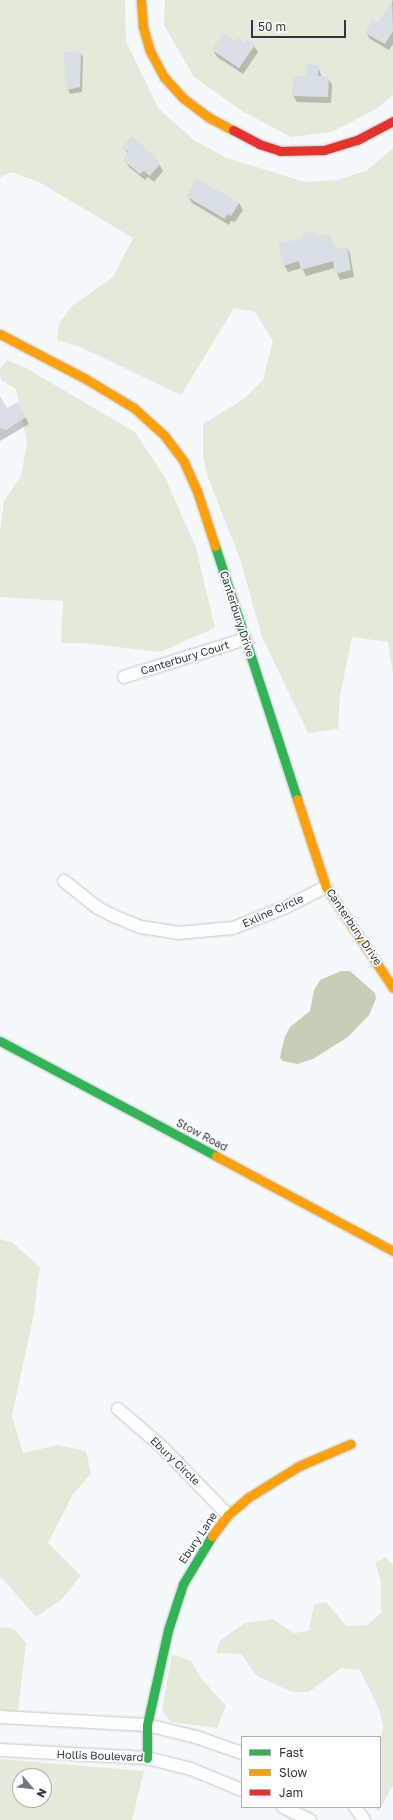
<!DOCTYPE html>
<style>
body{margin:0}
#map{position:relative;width:393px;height:1820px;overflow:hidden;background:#f6f9fb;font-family:"Golos Text",sans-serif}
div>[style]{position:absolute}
.green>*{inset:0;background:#e4eada}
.water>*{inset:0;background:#c7ceb8}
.shadow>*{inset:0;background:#0003}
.building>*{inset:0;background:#d9e0e5}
.roads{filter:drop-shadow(0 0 1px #c0c6ca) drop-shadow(0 0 1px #c0c6ca)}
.street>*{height:12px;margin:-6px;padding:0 6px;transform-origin:6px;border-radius:6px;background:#fefefe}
.fast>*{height:9px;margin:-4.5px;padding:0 4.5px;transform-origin:4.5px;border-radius:4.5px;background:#30b455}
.slow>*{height:9px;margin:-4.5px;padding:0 4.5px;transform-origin:4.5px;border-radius:4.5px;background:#ff9f0a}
.jam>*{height:9px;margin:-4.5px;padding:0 4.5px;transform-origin:4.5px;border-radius:4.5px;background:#e5322d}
span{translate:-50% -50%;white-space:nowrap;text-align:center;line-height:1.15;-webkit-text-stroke:3.5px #fff;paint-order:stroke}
.street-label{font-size:11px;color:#2d373e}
.legend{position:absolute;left:241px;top:1736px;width:140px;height:72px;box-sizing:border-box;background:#fff;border:1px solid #abafb2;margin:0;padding:5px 7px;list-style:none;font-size:12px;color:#2d373e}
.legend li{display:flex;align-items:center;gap:8px;height:20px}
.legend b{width:20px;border:1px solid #abafb2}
.north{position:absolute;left:12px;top:1768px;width:40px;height:40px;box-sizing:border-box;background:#fff;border:1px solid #abafb2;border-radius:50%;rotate:118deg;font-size:11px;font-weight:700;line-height:16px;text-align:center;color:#2d373e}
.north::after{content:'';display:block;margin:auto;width:14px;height:18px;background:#737b80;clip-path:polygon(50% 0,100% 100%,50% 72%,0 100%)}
.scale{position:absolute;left:251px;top:20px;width:95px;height:18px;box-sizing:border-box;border:2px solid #2d373e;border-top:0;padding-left:5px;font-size:12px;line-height:14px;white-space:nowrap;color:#2d373e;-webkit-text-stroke:3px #fff;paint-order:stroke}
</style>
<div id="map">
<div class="green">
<div style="clip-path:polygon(0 0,125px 0,126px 41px,158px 108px,195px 141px,227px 158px,305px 182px,336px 180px,366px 171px,393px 148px,393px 675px,388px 642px,352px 637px,340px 696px,338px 729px,308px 733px,262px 637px,240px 559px,207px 475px,203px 454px,203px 424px,245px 398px,263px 380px,273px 341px,255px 312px,234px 308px,181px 395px,78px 346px,57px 340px,59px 323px,73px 305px,113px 277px,133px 238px,39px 182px,11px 172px,0 178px)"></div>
<div style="clip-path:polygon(165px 0,393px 0,393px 95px,376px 109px,332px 132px,291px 137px,242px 111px,194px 77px,164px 25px)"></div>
<div style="clip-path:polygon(7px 360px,26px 368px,135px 432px,166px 479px,196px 548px,215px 628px,160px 652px,83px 643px,61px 643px,63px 601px,0 597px,0 531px,4px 501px,21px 476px,27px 442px,16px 389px,2px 381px,0 375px,0 369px)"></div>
<div style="clip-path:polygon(0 1239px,13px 1243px,40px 1267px,33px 1318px,12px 1416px,23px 1453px,57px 1445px,86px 1451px,91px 1473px,72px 1496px,48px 1543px,81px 1576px,62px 1599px,36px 1617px,0 1576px)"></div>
<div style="clip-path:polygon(385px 1557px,393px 1565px,393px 1785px,379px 1811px,373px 1807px,380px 1807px,380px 1743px,383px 1726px,380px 1712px,360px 1670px,341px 1668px,309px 1692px,292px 1692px,257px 1676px,241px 1654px,216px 1653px,220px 1640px,245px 1623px,273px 1619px,294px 1633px,309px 1631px,314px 1604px,326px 1602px,347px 1626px,367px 1625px,381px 1613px,381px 1581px,375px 1563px)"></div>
<div style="clip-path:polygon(6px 1627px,15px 1630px,26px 1643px,18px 1711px,0 1710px,0 1628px)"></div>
<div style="clip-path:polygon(172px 1654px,191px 1661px,201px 1678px,226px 1706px,217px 1728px,171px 1722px,162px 1711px)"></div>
<div style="clip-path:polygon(evenodd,0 1759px,144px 1771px,132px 1820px,0 1820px,0 1759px,20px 1776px,44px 1776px,44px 1800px,20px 1800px,20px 1776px)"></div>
</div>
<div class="water">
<div style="clip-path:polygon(341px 971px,350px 971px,375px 993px,376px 999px,369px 1015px,348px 1037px,313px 1059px,297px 1064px,283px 1061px,280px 1058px,281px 1052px,285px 1036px,290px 1027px,310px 1011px,314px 990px,320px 980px)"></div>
</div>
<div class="shadow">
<div style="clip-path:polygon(393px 0,393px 44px,389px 50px,370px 39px,366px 33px,378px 24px)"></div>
<div style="clip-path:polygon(244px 44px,254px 46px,258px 52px,243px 74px,217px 57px,213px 50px)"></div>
<div style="clip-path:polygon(80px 52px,83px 57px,82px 92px,70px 94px,68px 89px)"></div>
<div style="clip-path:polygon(318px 66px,322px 78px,328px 78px,332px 85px,331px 103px,297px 102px,293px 96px,306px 77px)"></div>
<div style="clip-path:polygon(123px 147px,156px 159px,163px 171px,154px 182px,148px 177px,145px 180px,129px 167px,125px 160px,128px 154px)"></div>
<div style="clip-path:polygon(188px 196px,239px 203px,243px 210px,235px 222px,231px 221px,229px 225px,192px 203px)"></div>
<div style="clip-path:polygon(315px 232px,317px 237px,329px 235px,336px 250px,347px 248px,350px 254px,354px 277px,340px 280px,335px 268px,306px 276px,302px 268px,288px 272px,284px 265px,303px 240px)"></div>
<div style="clip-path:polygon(18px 403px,29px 424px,0 441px,0 406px,7px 410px)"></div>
</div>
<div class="building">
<div style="clip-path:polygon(392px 0,393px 31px,385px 44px,365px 33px,373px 19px,378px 23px)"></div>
<div style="clip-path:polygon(223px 33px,234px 41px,237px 37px,244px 43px,247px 39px,255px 45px,239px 68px,212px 50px)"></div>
<div style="clip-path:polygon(81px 51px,80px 87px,67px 90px,63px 52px)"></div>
<div style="clip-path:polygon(307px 64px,319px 65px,318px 76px,329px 77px,328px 97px,292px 96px,293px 76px,305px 76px)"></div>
<div style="clip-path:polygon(132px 136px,157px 158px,156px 160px,160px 164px,150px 176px,144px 171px,140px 174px,123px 160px,128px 152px,122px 147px)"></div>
<div style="clip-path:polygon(197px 178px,239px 203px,231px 216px,227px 214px,225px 219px,186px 196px)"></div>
<div style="clip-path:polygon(315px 231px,317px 236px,330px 234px,336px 249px,347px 247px,351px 270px,335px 274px,333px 261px,301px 270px,299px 261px,283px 266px,278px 243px,302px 239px,302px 234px)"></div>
<div style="clip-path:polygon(0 396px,7px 408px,18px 402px,26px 417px,6px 430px,0 428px)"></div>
</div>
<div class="roads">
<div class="street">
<div style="left:124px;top:677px;width:127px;rotate:-17.4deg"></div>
<div style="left:64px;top:881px;width:43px;rotate:38.5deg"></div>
<div style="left:98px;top:908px;width:20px;rotate:27deg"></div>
<div style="left:116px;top:917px;width:27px;rotate:22deg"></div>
<div style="left:141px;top:927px;width:37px;rotate:9deg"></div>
<div style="left:178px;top:933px;width:55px;rotate:-5.2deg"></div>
<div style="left:233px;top:928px;width:55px;rotate:-21.4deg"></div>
<div style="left:284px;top:908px;width:47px;rotate:-26.6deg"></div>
<div style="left:118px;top:1409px;width:57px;rotate:40.7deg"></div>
<div style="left:161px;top:1446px;width:96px;rotate:45.8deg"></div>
<div style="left:0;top:1717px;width:147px;rotate:3.1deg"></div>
<div style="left:147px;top:1725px;width:50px;rotate:13.8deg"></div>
<div style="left:196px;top:1737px;width:49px;rotate:19.2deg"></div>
<div style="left:0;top:1750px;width:147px;rotate:3.1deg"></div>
<div style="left:147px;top:1758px;width:45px;rotate:14deg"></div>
<div style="left:191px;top:1769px;width:55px;rotate:22.4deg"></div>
<div style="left:283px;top:1807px;width:30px;rotate:26deg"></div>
<div style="left:355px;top:1807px;width:16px;rotate:55deg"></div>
</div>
<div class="fast">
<div style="left:215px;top:546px;width:266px;rotate:72deg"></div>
<div style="left:0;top:1041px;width:245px;rotate:28deg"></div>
<div style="left:147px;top:1758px;width:33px;rotate:-90deg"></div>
<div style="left:147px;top:1725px;width:97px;rotate:-77.5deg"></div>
<div style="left:168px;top:1630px;width:48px;rotate:-71.9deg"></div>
<div style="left:183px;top:1584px;width:56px;rotate:-58.9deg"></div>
</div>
<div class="slow">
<div style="left:141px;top:0;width:27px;rotate:86deg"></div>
<div style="left:143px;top:27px;width:25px;rotate:74deg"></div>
<div style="left:150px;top:51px;width:30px;rotate:62deg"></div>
<div style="left:164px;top:77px;width:28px;rotate:48deg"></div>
<div style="left:183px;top:98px;width:34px;rotate:37deg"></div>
<div style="left:210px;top:118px;width:26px;rotate:28deg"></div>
<div style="left:0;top:334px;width:97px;rotate:27.6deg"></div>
<div style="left:86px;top:379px;width:56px;rotate:31.1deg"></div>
<div style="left:134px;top:408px;width:40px;rotate:42deg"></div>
<div style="left:164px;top:435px;width:34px;rotate:53deg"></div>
<div style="left:184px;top:462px;width:32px;rotate:66deg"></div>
<div style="left:197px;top:491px;width:58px;rotate:71.9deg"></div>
<div style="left:297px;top:799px;width:93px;rotate:71.8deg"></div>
<div style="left:326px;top:887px;width:121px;rotate:56.4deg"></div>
<div style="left:216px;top:1156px;width:201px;rotate:28.2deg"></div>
<div style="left:212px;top:1536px;width:26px;rotate:-53deg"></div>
<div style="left:228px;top:1515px;width:28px;rotate:-41deg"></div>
<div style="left:249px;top:1497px;width:59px;rotate:-31.8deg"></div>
<div style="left:299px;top:1466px;width:56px;rotate:-23.3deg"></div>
</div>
<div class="jam">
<div style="left:233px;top:130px;width:30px;rotate:28deg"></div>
<div style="left:259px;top:144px;width:22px;rotate:18deg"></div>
<div style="left:280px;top:151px;width:44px;rotate:-1.3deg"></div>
<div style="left:324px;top:150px;width:34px;rotate:-17deg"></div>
<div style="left:357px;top:140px;width:41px;rotate:-27.8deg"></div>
</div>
</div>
<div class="street-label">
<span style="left:237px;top:614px;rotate:72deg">Canterbury Drive</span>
<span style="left:185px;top:658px;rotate:-17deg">Canterbury Court</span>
<span style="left:273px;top:911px;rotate:-24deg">Exline Circle</span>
<span style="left:354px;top:927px;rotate:56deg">Canterbury Drive</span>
<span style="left:202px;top:1135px;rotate:28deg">Stow Road</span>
<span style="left:175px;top:1461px;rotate:44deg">Ebury Circle</span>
<span style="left:198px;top:1538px;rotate:-56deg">Ebury Lane</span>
<span style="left:100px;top:1756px;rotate:2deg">Hollis Boulevard</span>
</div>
<ul class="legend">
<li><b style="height:5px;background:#30b455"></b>Fast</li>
<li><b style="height:5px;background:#ff9f0a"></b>Slow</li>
<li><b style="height:5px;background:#e5322d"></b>Jam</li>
</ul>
<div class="north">N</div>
<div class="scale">50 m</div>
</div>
